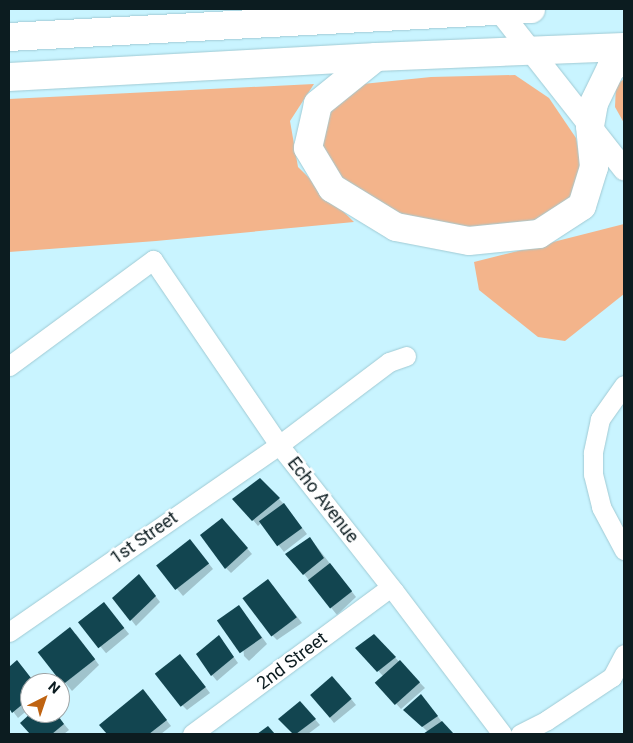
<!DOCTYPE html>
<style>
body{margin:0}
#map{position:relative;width:633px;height:743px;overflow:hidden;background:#c9f4ff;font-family:Roboto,sans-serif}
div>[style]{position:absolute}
.green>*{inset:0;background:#f3b48b}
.shadow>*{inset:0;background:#0003;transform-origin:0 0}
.building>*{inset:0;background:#124550;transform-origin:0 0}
.roads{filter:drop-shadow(0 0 1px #a0cad4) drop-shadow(0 0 1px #a0cad4)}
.minor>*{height:19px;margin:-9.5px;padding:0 9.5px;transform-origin:9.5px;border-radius:9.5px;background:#fff}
.tertiary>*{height:22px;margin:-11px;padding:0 11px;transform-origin:11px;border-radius:11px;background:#fff}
.trunk>*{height:28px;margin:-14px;padding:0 14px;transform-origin:14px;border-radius:14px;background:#fff}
span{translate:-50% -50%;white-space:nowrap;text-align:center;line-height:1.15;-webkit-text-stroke:5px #fff;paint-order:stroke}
.street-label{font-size:18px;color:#0c1c20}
.frame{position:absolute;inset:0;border:10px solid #0c1c20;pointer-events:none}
.north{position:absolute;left:20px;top:673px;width:50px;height:50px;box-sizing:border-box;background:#fff;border:1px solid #9ea4a6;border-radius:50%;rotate:41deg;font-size:14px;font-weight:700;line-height:20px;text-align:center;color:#0c1c20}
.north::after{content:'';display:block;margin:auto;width:18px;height:22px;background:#bf6311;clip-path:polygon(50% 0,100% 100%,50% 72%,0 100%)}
</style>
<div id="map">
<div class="green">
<div style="clip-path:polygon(515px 75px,549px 98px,576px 138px,583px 176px,559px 216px,517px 229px,446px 230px,408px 223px,333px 177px,313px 147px,329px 106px,353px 85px,431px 77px)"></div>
<div style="clip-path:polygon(624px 79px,624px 123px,615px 107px,616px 85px)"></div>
<div style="clip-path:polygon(314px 84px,290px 121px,298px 167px,354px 222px,156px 241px,9px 252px,9px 99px)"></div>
<div style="clip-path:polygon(624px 224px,624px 294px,565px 341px,538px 337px,479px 290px,474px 262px)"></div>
</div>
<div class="shadow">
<div style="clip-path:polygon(260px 480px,284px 504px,307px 534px,284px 552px,261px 523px,258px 526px,253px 520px)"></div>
<div style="clip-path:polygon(227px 525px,252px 554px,231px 573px,226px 568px)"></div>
<div style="clip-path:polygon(310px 538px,356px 597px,337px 615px,304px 574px)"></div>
<div style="clip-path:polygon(195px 546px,213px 569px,183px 596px,158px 566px)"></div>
<div style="clip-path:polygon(268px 580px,302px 623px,277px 640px,272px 635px)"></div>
<div style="clip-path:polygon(144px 581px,160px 602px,136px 626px,114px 598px)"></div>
<div style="left:104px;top:604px;width:39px;height:30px;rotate:50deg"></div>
<div style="clip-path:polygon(239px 606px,267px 644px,249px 661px,244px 656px)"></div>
<div style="clip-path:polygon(76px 634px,99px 665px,72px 691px,40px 652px)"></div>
<div style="clip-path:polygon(219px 636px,238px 663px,217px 681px,212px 675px)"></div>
<div style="clip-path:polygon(374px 636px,425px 688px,401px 709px,376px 682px,383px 676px,357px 648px)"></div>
<div style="clip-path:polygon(185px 661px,210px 693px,187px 710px,182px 705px)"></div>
<div style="clip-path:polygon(17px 662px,34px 683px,30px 683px,30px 708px,18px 718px,9px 706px,9px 668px)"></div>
<div style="clip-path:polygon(338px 683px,356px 705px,334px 723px,312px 695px)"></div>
<div style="clip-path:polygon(148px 696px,171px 726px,161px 734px,108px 734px,100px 725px)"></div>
<div style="clip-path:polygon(426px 701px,442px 722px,453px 734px,425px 734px,428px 732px,405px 710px)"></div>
<div style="clip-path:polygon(305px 708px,320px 725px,308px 734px,295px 734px,280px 719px)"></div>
<div style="clip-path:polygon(33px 713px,55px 713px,69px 730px,64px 734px,32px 734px,22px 723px)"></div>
</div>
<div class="building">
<div style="clip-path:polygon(260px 478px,280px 498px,252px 521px,232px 499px)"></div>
<div style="left:284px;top:503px;width:31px;height:31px;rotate:54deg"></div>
<div style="clip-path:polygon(222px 518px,248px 548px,225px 569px,200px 535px)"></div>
<div style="clip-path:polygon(310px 537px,324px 558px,303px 575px,285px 554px)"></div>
<div style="left:190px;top:539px;width:31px;height:43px;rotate:52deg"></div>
<div style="left:330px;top:563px;width:36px;height:28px;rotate:52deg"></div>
<div style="clip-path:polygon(139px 574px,156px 596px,130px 621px,112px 598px)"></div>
<div style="left:268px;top:579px;width:48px;height:32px;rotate:53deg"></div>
<div style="left:104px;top:602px;width:33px;height:33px;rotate:52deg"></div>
<div style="left:239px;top:605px;width:40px;height:27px;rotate:55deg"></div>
<div style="left:70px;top:627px;width:41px;height:41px;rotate:52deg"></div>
<div style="clip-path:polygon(374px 634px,396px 657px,377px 672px,355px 648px)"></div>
<div style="clip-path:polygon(219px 635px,234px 657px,211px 676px,196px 654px)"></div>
<div style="left:180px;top:654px;width:42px;height:32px;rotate:52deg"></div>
<div style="clip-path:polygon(17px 660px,35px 683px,30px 683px,30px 698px,12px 713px,9px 708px,9px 667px)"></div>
<div style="left:400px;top:660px;width:30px;height:34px;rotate:48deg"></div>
<div style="left:332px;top:676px;width:30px;height:29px;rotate:49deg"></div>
<div style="clip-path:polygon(143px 689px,167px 720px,149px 734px,107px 734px,99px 725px)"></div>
<div style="clip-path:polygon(421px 694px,438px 716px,422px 727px,403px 710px)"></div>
<div style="clip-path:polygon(300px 701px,316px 719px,296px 734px,293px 734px,278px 719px)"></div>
<div style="clip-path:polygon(31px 713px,56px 713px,64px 724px,52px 734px,30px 734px,20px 723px)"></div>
<div style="clip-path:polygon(442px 721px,454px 734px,423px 734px)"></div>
<div style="clip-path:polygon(268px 726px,275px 734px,257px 734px)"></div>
</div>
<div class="roads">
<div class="minor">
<div style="left:9px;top:366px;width:179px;rotate:-36.4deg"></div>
<div style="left:153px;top:260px;width:224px;rotate:55.7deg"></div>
<div style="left:279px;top:445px;width:186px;rotate:51.8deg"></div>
<div style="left:394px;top:591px;width:179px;rotate:52.9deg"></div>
<div style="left:624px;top:385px;width:42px;rotate:125.2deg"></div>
<div style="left:600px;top:419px;width:35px;rotate:102deg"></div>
<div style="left:593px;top:453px;width:21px;rotate:90deg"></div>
<div style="left:593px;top:474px;width:34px;rotate:76deg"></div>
<div style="left:601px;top:507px;width:49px;rotate:61.9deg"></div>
<div style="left:9px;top:632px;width:328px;rotate:-34.7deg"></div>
<div style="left:279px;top:445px;width:138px;rotate:-37deg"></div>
<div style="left:389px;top:362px;width:18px;rotate:-19deg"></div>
<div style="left:192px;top:734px;width:247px;rotate:-36.5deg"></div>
<div style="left:520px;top:734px;width:30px;rotate:-27deg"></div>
<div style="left:547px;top:720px;width:78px;rotate:-33.5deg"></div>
<div style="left:612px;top:677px;width:26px;rotate:-62deg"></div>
</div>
<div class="tertiary">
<div style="left:498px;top:9px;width:204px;rotate:51.8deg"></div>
</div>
<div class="trunk">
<div style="left:9px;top:37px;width:523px;rotate:-3.07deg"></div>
<div style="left:376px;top:57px;width:75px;rotate:141deg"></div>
<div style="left:318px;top:104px;width:45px;rotate:102.8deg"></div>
<div style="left:308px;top:148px;width:47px;rotate:59deg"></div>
<div style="left:332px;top:188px;width:75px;rotate:31.4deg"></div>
<div style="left:396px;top:227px;width:74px;rotate:10.9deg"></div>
<div style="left:469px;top:241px;width:70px;rotate:-5.7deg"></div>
<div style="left:539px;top:234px;width:51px;rotate:-33.1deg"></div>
<div style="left:582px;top:206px;width:41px;rotate:-72.9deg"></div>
<div style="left:594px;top:167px;width:41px;rotate:-95.6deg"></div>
<div style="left:590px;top:126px;width:23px;rotate:-80deg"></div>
<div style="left:594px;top:103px;width:39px;rotate:-64deg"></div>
<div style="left:611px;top:68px;width:15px;rotate:-32deg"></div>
<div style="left:9px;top:77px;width:368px;rotate:-3.1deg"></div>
<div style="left:376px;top:57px;width:248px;rotate:-2.3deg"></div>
</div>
</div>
<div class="street-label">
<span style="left:323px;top:500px;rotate:52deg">Echo Avenue</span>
<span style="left:144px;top:538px;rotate:-35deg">1st Street</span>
<span style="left:292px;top:661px;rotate:-37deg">2nd Street</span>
</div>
<div class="frame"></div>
<div class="north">N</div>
</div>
